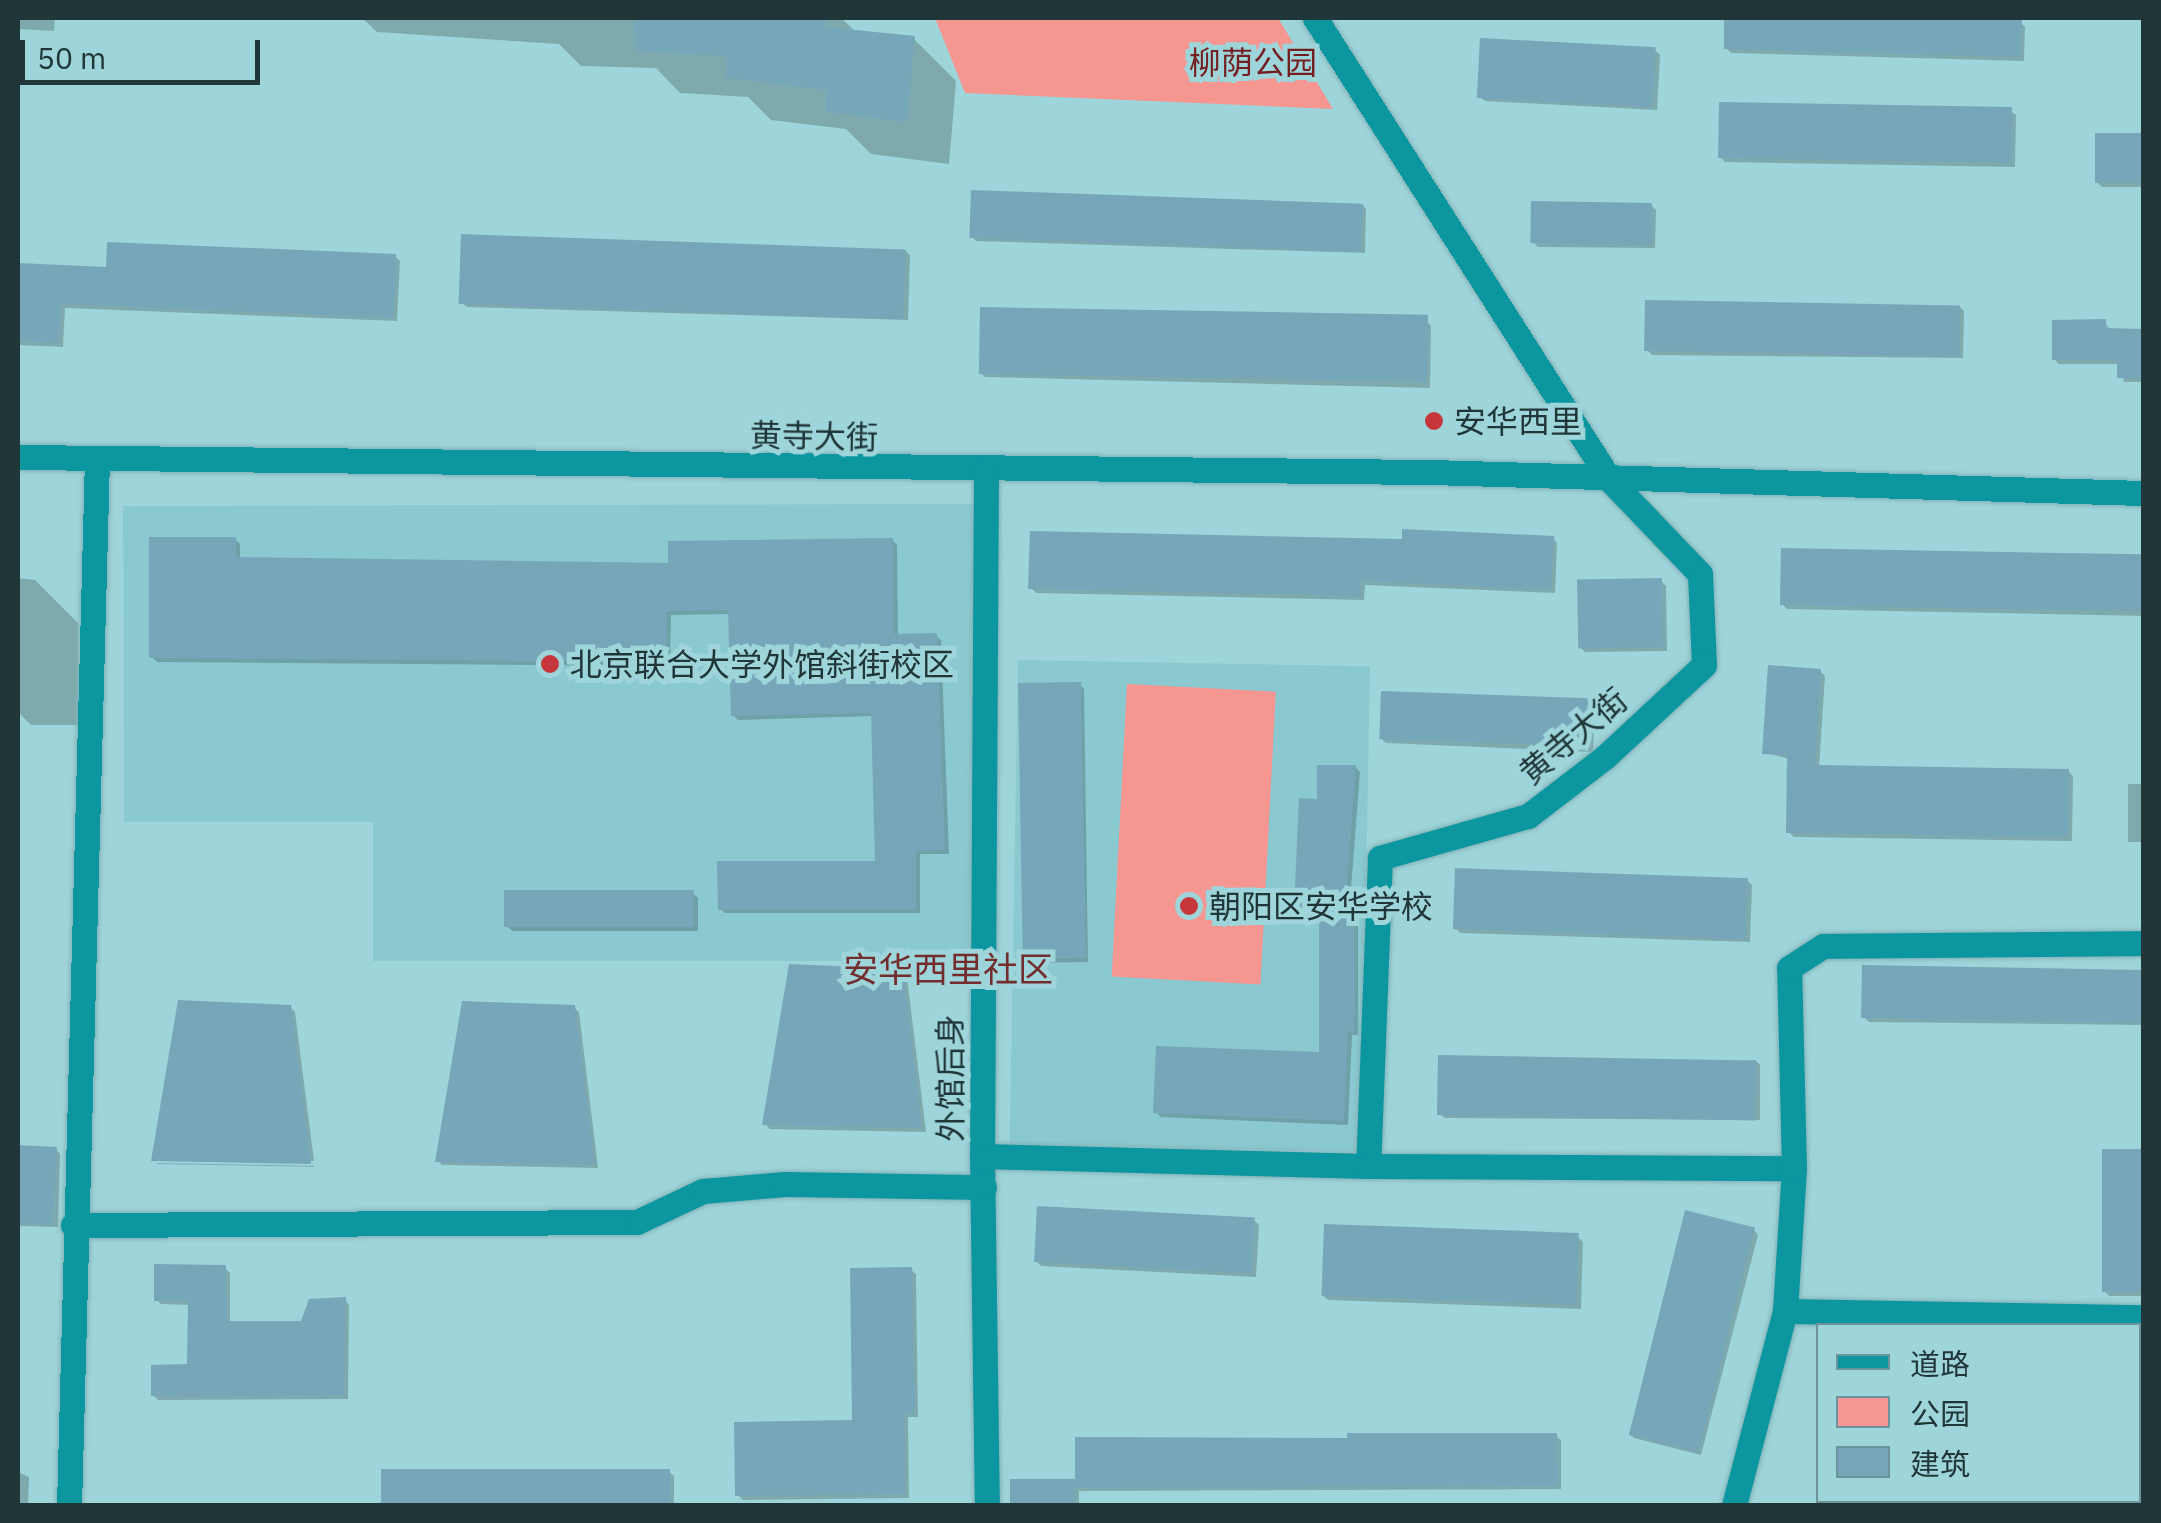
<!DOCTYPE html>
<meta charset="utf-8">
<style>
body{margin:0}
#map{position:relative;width:2161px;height:1523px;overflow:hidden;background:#9ed5da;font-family:"IBM Plex Sans","Noto Sans SC",sans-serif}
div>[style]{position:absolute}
.built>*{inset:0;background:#8ac9d0;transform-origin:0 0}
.green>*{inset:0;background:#f59690;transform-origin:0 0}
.shadow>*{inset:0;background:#0003;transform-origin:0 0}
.building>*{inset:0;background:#77a6b8;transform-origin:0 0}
.roads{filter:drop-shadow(0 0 2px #82b2b6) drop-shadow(0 0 2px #82b2b6)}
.minor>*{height:25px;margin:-12.5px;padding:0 12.5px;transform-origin:12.5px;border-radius:12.5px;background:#0c96a0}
.dots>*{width:28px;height:28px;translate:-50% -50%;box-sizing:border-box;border:5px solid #9ed5da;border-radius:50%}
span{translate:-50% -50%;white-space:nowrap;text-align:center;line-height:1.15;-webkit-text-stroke:10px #9ed5da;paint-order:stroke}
.park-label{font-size:32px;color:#741e20}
.poi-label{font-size:32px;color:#203638}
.left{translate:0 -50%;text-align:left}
.street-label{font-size:32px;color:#203638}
.neighbourhood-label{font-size:35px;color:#732d2c}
.frame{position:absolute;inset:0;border:20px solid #203638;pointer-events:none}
.legend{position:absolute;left:1816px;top:1323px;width:325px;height:180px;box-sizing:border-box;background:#9ed5da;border:2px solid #6c9599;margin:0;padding:12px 18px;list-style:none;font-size:30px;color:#203638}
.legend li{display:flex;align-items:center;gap:20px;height:50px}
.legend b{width:50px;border:2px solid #6c9599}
.scale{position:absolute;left:20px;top:40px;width:240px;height:45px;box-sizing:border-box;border:5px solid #203638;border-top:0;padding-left:12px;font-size:30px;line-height:35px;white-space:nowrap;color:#203638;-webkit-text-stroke:8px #9ed5da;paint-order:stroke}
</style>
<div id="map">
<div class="built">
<div style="clip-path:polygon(979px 504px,969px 961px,373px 961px,373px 822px,124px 822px,123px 506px)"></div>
<div style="left:1018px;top:660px;width:352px;height:485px;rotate:1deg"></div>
</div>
<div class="green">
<div style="clip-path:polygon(935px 18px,1278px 18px,1333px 109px,965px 93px)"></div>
<div style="left:1127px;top:684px;width:149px;height:293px;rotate:3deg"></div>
</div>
<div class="shadow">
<div style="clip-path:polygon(18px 18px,55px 18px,54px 31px,18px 29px)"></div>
<div style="clip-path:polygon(362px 18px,841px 18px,856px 32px,913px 38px,956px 81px,949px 164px,871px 154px,846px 129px,771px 120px,748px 97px,680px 93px,656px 68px,581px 66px,559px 44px,377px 32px)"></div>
<div style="clip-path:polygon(1727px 18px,2020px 22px,2025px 27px,2024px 61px,1731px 53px,1726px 48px)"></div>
<div style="clip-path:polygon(1655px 50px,1660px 55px,1657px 110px,1485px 101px,1480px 97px)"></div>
<div style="clip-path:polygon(2011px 111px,2016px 115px,2015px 167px,1725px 162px,1720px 157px)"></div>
<div style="clip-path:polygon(2144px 136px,2144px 187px,2102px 187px,2097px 182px)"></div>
<div style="clip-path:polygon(1362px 204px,1366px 209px,1365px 253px,976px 241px,972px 237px)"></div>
<div style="clip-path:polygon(1651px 205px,1656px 210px,1655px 248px,1538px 247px,1533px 242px)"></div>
<div style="clip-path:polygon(905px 250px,910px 255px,908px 320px,467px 307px,462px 303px)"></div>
<div style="clip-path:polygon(395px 256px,400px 261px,397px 321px,65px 308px,63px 347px,18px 345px,18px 266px,108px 270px)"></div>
<div style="clip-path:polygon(1959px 306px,1964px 311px,1963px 358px,1652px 355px,1647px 350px)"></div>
<div style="clip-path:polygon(1426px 321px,1431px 326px,1430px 388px,985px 377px,980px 373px)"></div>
<div style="clip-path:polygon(2105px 322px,2110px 331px,2144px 331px,2144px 382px,2124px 382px,2119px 364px,2059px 364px,2054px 359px)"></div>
<div style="clip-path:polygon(1553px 538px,1557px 543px,1555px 593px,1365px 585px,1364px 600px,1036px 593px,1031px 588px,1404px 542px)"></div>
<div style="clip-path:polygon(235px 539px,240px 544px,240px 560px,670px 566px,892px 540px,897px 545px,898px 637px,936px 636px,941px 640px,949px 854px,920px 854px,920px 913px,725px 913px,720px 909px,878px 864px,874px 716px,738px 720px,733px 715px,731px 614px,671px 615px,670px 666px,157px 662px,152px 657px)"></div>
<div style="clip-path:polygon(2144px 558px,2144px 616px,1787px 609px,1782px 604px)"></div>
<div style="clip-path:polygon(18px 578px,35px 580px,78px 623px,79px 725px,31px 725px,18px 712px)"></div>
<div style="clip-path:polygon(1661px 581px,1666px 586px,1667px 651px,1585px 652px,1580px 647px)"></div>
<div style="clip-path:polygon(1820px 671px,1825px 676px,1819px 768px,2068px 771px,2073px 776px,2072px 841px,1794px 837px,1789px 832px,1790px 759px,1765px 753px)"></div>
<div style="clip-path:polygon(1080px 684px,1084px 689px,1088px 962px,1029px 963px,1025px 958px)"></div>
<div style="clip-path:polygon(1590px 702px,1595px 707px,1593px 752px,1386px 743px,1381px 738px)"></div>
<div style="clip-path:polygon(1355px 767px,1360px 772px,1349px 915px,1358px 920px,1358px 1035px,1352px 1035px,1348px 1125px,1161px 1117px,1156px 1112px,1322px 1055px,1321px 913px,1301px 912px,1296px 907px,1320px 801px)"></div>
<div style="left:2128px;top:784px;width:16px;height:58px"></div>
<div style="clip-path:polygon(1747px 880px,1752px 885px,1750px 942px,1460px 933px,1455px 928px)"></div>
<div style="clip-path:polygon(693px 893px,698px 898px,698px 931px,512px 931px,507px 926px)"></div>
<div style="clip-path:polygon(2144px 971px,2144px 1025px,1869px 1022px,1864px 1017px)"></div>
<div style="clip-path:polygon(902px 972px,907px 977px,926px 1132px,770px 1129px,765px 1124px)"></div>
<div style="clip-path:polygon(290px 1007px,295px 1012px,314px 1161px,155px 1158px,155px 1162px,153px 1160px)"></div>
<div style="clip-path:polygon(574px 1008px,579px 1012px,598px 1168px,442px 1165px,438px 1161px)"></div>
<div style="clip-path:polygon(1755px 1060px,1760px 1065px,1760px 1120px,1445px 1118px,1440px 1114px)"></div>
<div style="clip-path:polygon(18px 1148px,56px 1149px,60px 1154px,58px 1227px,18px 1226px)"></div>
<div style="clip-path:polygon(2144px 1152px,2144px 1296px,2109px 1296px,2104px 1291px)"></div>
<div style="left:157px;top:1163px;width:157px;height:1px;rotate:1deg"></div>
<div style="clip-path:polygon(1254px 1220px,1259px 1225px,1256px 1277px,1041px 1266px,1036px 1261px)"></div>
<div style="clip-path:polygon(1754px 1230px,1758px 1235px,1701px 1455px,1634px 1438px,1629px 1433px)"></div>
<div style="clip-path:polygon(1578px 1237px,1583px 1242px,1581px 1309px,1328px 1300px,1323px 1295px)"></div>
<div style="clip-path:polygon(225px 1268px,230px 1273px,230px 1323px,303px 1324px,345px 1300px,349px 1305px,348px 1399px,158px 1400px,153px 1395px,189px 1366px,190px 1305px,161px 1304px,157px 1300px)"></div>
<div style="clip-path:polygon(911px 1270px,916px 1274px,918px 1417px,908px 1417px,909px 1498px,743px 1500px,738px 1495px,855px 1423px)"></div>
<div style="left:2138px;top:1393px;width:6px;height:106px"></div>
<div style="clip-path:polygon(1556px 1436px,1561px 1440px,1561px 1489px,1079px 1491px,1079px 1506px,1013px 1506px,1078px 1482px,1350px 1441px)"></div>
<div style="clip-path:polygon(18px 1472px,29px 1477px,28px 1506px,18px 1506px)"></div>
<div style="clip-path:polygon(669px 1472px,674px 1476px,674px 1506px,106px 1506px,384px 1504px)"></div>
<div style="left:1905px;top:1500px;width:111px;height:6px"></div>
</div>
<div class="building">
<div style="clip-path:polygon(634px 18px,826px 18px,826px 27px,915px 36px,907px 122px,826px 112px,826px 90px,726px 78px,727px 56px,635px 51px)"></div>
<div style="clip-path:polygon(1724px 18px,2022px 20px,2020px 57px,1724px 49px)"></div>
<div style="left:1480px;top:38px;width:176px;height:60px;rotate:3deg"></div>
<div style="left:1719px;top:102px;width:293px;height:56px;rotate:1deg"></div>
<div style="left:2095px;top:133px;width:49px;height:50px"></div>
<div style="left:971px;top:190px;width:392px;height:48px;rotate:2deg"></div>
<div style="left:1531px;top:201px;width:121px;height:42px;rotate:1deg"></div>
<div style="left:461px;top:234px;width:445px;height:70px;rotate:2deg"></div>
<div style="clip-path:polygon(107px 242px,396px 254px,394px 318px,61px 304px,59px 343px,18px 341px,18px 263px,106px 267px)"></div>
<div style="left:1645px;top:300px;width:315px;height:51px;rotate:1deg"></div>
<div style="left:980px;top:307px;width:448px;height:67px;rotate:1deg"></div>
<div style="clip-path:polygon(2106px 319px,2106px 328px,2144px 329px,2144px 379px,2117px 378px,2117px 360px,2052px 360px,2052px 320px)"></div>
<div style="clip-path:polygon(1402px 529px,1554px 536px,1551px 590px,1361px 581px,1361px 596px,1028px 589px,1030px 531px,1402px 539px)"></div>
<div style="clip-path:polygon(149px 537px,236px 537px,236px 557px,668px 563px,668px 541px,893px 538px,894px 634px,937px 633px,945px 850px,916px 851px,916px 909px,718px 910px,717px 861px,875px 861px,871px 713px,731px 716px,728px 610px,667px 611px,666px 662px,149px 658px)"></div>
<div style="left:1781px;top:548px;width:363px;height:57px;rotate:1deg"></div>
<div style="left:1662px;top:578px;width:69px;height:85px;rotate:89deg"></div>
<div style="clip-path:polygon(1768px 665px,1821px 669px,1815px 765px,2069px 769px,2068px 837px,1786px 833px,1787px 755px,1762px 754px)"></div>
<div style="left:1081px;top:682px;width:276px;height:63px;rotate:89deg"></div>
<div style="left:1381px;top:691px;width:210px;height:48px;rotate:2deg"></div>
<div style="clip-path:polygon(1317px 765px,1356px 765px,1345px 913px,1354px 913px,1355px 1032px,1348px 1031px,1344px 1121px,1153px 1113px,1156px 1046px,1319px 1052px,1319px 909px,1294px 908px,1299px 798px,1317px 799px)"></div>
<div style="left:1455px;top:868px;width:293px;height:61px;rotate:2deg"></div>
<div style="left:504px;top:890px;width:190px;height:37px"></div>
<div style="clip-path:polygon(789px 964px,903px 969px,922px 1128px,762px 1125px)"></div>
<div style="left:1862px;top:965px;width:282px;height:53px;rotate:1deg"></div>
<div style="clip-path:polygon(178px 1000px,291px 1005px,311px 1164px,151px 1161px)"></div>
<div style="clip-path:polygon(462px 1001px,575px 1005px,595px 1164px,435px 1162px)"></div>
<div style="left:1438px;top:1055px;width:318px;height:60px;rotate:1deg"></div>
<div style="left:18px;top:1145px;width:39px;height:78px;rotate:3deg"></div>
<div style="left:2102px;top:1149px;width:42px;height:143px"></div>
<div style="left:1037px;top:1206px;width:218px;height:56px;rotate:3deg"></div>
<div style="left:1685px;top:1210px;width:72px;height:232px;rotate:14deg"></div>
<div style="left:1324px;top:1224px;width:255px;height:72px;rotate:2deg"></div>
<div style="clip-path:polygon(154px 1264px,226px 1265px,227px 1321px,301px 1321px,309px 1299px,346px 1297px,344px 1395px,151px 1396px,151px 1365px,187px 1364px,188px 1301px,154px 1301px)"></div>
<div style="clip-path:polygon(912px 1267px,915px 1413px,905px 1414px,906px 1494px,735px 1496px,734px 1422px,852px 1420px,850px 1268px)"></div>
<div style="clip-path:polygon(1347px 1433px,1557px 1433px,1558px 1486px,1075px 1488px,1075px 1506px,1010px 1506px,1010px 1479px,1075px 1479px,1075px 1437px,1347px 1438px)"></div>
<div style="left:381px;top:1469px;width:289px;height:37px"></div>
</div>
<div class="roads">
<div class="minor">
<div style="left:1315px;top:18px;width:548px;rotate:57.44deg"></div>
<div style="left:1610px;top:480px;width:130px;rotate:46.2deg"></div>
<div style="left:1700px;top:574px;width:91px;rotate:87.5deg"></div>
<div style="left:1704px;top:665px;width:135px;rotate:137.1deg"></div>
<div style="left:1605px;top:757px;width:97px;rotate:142.5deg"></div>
<div style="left:1528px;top:816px;width:154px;rotate:164.2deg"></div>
<div style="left:1380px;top:858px;width:308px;rotate:92.2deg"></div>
<div style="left:18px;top:457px;width:1413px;rotate:0.61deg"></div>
<div style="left:1431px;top:472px;width:713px;rotate:1.69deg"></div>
<div style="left:986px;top:470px;width:686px;rotate:90.33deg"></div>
<div style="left:982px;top:1156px;width:350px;rotate:89.2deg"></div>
<div style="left:982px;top:1156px;width:386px;rotate:1.5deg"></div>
<div style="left:1368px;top:1166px;width:426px;rotate:0.3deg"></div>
<div style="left:1794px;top:1168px;width:143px;rotate:93.6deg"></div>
<div style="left:1785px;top:1311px;width:202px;rotate:104.7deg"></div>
<div style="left:1794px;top:1168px;width:200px;rotate:-91.4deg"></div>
<div style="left:1789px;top:968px;width:40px;rotate:-32.9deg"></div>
<div style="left:1823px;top:946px;width:321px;rotate:-0.5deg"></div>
<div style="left:73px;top:1225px;width:564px;rotate:-0.3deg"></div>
<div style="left:637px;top:1222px;width:73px;rotate:-25.2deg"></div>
<div style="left:703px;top:1191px;width:82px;rotate:-4.9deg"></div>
<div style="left:785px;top:1184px;width:199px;rotate:0.9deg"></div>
<div style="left:1785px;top:1311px;width:359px;rotate:1deg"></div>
<div style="left:69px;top:1506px;width:1046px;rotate:-88.47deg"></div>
</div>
</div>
<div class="dots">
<div style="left:1434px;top:421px;background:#c6373b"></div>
<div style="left:550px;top:664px;background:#c6373b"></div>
<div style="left:1189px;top:906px;background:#c6373b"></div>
</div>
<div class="park-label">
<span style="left:1253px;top:62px">柳荫公园</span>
</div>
<div class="poi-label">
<span class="left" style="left:1454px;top:421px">安华西里</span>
<span class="left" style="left:570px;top:664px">北京联合大学外馆斜街校区</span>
<span class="left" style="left:1209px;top:906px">朝阳区安华学校</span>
</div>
<div class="street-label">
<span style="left:814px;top:436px;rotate:1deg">黄寺大街</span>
<span style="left:1573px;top:736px;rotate:-40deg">黄寺大街</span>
<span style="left:950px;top:1078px;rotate:-90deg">外馆后身</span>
</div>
<div class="neighbourhood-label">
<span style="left:948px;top:969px">安华西里社区</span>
</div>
<div class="frame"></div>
<ul class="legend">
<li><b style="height:12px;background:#0c96a0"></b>道路</li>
<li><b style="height:28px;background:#f59690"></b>公园</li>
<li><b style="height:28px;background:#77a6b8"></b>建筑</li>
</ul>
<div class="scale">50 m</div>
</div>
